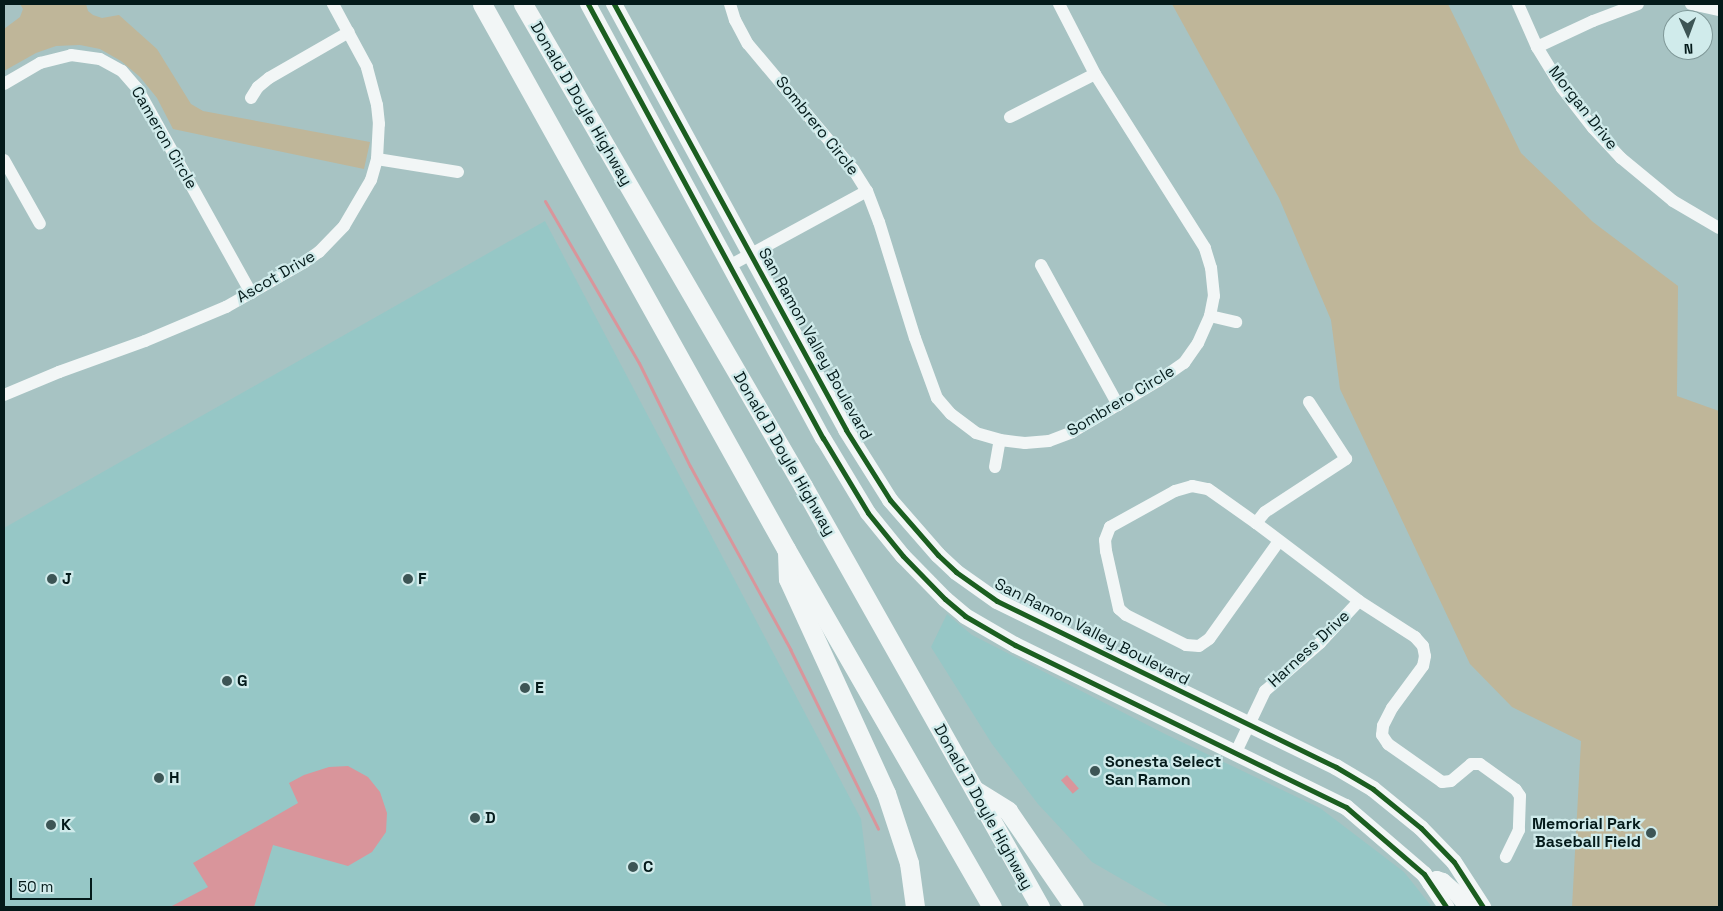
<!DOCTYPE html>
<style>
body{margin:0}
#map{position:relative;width:1723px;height:911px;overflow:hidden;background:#a7c3c3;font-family:"Space Grotesk",sans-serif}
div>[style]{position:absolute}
.built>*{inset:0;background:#96c7c6}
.green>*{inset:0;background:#bfb699}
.water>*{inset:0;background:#d9959b;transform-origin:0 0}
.stream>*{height:3px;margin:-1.5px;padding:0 1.5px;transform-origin:1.5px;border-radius:1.5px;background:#d9959b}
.minor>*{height:12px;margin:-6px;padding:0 6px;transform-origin:6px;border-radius:6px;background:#f2f6f6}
.major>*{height:16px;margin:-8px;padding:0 8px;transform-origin:8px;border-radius:8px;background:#f2f6f6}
.highway>*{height:19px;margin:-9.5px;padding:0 9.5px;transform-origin:9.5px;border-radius:9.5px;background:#f2f6f6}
.cycleway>*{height:5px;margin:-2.5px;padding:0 2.5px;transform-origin:2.5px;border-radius:2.5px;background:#1b5e20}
.dots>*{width:14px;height:14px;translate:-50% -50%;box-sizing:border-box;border:2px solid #d0ebeb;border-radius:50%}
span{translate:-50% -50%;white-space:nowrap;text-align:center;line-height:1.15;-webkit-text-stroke:4.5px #d0ebeb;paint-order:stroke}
.street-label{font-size:16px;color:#041a1a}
.poi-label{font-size:16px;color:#041a1a;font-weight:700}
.left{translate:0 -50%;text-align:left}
.right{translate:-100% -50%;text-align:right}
.frame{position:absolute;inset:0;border:5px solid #041a1a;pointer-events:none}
.north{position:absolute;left:1663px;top:10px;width:50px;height:50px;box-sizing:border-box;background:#d0ebeb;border:1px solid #7e9797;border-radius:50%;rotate:178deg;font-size:14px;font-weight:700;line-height:20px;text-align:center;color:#041a1a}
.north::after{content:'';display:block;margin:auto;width:18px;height:22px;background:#3d5555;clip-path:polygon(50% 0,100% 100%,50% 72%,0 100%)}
.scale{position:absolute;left:10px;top:878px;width:82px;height:22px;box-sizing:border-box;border:2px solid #041a1a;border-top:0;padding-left:6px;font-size:15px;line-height:18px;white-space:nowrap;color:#041a1a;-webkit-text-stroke:4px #d0ebeb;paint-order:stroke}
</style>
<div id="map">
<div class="built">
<div style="clip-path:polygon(545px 221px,861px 819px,872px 907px,4px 907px,4px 528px)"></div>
<div style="clip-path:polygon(947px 614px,972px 635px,1165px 734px,1320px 808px,1404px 872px,1432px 907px,1170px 907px,1092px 862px,1038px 804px,992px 744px,931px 647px)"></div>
</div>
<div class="green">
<div style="clip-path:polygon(20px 4px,86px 4px,88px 11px,93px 15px,102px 18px,119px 15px,157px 49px,191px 104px,203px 111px,370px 142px,364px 169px,173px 129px,157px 98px,140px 77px,121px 61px,100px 49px,80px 45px,56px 46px,36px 53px,4px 71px,4px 29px,20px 17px,23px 9px)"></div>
<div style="clip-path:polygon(1172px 4px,1448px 4px,1521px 153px,1593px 222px,1678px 286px,1677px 396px,1719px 411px,1719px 907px,1572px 907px,1581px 741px,1512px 707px,1470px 664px,1340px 389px,1331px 320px,1279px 198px)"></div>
</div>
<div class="water">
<div style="clip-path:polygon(348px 766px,368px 777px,380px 792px,387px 813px,386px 832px,372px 852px,348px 866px,273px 845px,254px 907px,170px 907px,208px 887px,193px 863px,298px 803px,289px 783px,304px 775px,329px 767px)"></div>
<div style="left:1067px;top:775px;width:18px;height:8px;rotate:49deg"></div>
</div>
<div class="stream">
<div style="left:545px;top:201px;width:187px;rotate:59.9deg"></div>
<div style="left:639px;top:363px;width:115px;rotate:63.7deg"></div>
<div style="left:690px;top:466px;width:209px;rotate:61.3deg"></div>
<div style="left:790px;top:649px;width:200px;rotate:63.9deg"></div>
</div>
<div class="minor">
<div style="left:730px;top:4px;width:17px;rotate:73deg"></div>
<div style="left:735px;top:20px;width:27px;rotate:62deg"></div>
<div style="left:748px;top:44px;width:163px;rotate:50deg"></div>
<div style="left:853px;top:169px;width:26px;rotate:58deg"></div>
<div style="left:867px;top:191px;width:33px;rotate:69deg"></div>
<div style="left:879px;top:222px;width:121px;rotate:72.8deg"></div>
<div style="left:915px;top:338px;width:64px;rotate:69.9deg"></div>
<div style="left:937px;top:398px;width:21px;rotate:49deg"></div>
<div style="left:951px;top:414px;width:31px;rotate:37deg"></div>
<div style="left:976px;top:433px;width:25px;rotate:16deg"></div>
<div style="left:1000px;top:440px;width:25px;rotate:7deg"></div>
<div style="left:1025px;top:443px;width:24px;rotate:-5deg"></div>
<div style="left:1049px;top:441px;width:25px;rotate:-21deg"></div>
<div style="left:1072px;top:432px;width:100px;rotate:-30.7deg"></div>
<div style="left:1158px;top:381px;width:32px;rotate:-35deg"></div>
<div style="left:1184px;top:363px;width:24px;rotate:-55deg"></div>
<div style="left:1198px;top:343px;width:30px;rotate:-66deg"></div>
<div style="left:1210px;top:316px;width:20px;rotate:-79deg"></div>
<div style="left:1214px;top:296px;width:28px;rotate:-96deg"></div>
<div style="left:1211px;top:268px;width:21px;rotate:-107deg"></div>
<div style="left:1205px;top:248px;width:206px;rotate:-122.3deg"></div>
<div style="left:1095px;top:74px;width:79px;rotate:-117.2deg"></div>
<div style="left:1518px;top:4px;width:47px;rotate:66.2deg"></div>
<div style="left:1537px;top:47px;width:48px;rotate:58.6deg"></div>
<div style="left:1562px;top:88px;width:51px;rotate:52.2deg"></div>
<div style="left:1593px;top:128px;width:41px;rotate:47deg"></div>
<div style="left:1621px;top:158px;width:67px;rotate:39.6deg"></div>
<div style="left:1673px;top:201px;width:53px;rotate:30.4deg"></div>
<div style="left:1691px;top:4px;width:29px;rotate:12deg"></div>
<div style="left:1537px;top:47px;width:62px;rotate:-24.9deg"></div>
<div style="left:1593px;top:21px;width:48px;rotate:-20.7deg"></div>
<div style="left:4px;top:84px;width:42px;rotate:-30.3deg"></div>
<div style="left:40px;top:63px;width:32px;rotate:-14deg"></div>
<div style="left:71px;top:55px;width:29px;rotate:8deg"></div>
<div style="left:100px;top:59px;width:25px;rotate:29deg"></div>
<div style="left:122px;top:71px;width:23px;rotate:49deg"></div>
<div style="left:137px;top:88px;width:235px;rotate:60.9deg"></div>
<div style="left:251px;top:98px;width:13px;rotate:-58deg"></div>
<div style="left:258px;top:87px;width:14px;rotate:-39deg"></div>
<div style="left:269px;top:78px;width:92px;rotate:-29.9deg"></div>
<div style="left:1010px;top:117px;width:95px;rotate:-26.8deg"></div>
<div style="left:377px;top:159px;width:82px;rotate:9.1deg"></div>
<div style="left:4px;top:160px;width:73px;rotate:60.6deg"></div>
<div style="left:1041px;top:265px;width:160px;rotate:61.2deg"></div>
<div style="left:729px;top:266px;width:157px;rotate:-28.5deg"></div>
<div style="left:1210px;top:316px;width:27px;rotate:13deg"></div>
<div style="left:4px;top:395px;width:60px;rotate:-22.7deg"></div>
<div style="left:59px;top:372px;width:91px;rotate:-19.8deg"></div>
<div style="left:145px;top:341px;width:88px;rotate:-22.8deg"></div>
<div style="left:226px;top:307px;width:89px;rotate:-29.7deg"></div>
<div style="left:303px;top:263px;width:19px;rotate:-35deg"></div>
<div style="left:319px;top:252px;width:36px;rotate:-46deg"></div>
<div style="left:344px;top:226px;width:53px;rotate:-59.6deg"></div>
<div style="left:371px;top:180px;width:22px;rotate:-74deg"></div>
<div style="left:377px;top:159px;width:35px;rotate:-87deg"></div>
<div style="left:379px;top:124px;width:19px;rotate:-96deg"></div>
<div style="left:377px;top:105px;width:39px;rotate:-105deg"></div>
<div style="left:367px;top:67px;width:72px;rotate:-118.4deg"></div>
<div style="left:995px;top:467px;width:27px;rotate:-80deg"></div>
<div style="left:1256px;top:523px;width:14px;rotate:-51deg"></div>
<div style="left:1265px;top:512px;width:97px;rotate:-33.2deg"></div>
<div style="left:1346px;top:459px;width:68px;rotate:-123deg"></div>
<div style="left:1279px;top:541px;width:120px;rotate:125.5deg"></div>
<div style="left:1209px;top:639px;width:12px;rotate:145deg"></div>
<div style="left:1199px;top:646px;width:13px;rotate:-176deg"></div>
<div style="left:1186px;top:645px;width:67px;rotate:-153.4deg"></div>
<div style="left:1126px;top:615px;width:9px;rotate:-139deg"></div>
<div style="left:1119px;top:609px;width:59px;rotate:-102.6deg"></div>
<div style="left:1106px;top:551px;width:11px;rotate:-95deg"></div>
<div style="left:1105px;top:540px;width:14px;rotate:-69deg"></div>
<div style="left:1110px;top:527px;width:74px;rotate:-29deg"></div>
<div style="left:1175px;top:491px;width:18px;rotate:-16deg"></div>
<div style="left:1192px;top:486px;width:16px;rotate:11deg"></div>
<div style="left:1208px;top:489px;width:59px;rotate:35.3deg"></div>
<div style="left:1256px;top:523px;width:129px;rotate:37.1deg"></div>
<div style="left:1236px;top:752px;width:68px;rotate:-64.6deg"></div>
<div style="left:1265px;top:691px;width:73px;rotate:-41.1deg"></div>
<div style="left:1320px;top:643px;width:57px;rotate:-47.1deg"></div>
<div style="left:1359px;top:601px;width:67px;rotate:32.7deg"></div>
<div style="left:1415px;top:637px;width:12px;rotate:48deg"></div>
<div style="left:1423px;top:646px;width:10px;rotate:79deg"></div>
<div style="left:1425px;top:656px;width:10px;rotate:101deg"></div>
<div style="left:1423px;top:666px;width:52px;rotate:126.4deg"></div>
<div style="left:1392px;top:708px;width:20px;rotate:117deg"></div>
<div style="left:1383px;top:726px;width:9px;rotate:96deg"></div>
<div style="left:1382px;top:735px;width:11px;rotate:56deg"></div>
<div style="left:1388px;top:744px;width:66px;rotate:35.1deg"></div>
<div style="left:1442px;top:782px;width:9px;rotate:-6deg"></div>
<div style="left:1451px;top:781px;width:26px;rotate:-40deg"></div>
<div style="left:1471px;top:764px;width:9px"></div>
<div style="left:1480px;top:764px;width:44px;rotate:35.8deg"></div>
<div style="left:1516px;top:790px;width:7px;rotate:56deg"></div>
<div style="left:1520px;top:796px;width:34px;rotate:92deg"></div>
<div style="left:1519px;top:830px;width:30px;rotate:116deg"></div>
</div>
<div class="major">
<div style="left:588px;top:4px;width:494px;rotate:61.6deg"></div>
<div style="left:823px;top:438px;width:87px;rotate:59deg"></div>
<div style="left:868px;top:513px;width:55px;rotate:50.9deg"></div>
<div style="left:903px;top:556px;width:60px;rotate:45.7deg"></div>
<div style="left:945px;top:599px;width:26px;rotate:40deg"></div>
<div style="left:965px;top:616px;width:58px;rotate:30.1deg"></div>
<div style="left:1015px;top:645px;width:369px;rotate:26.1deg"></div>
<div style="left:1346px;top:807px;width:103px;rotate:40.7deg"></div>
<div style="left:1424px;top:874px;width:40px;rotate:56deg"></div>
<div style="left:614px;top:4px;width:485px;rotate:61.4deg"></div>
<div style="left:846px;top:430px;width:83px;rotate:57.8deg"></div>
<div style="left:890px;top:500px;width:73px;rotate:48.9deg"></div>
<div style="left:938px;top:555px;width:25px;rotate:43deg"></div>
<div style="left:956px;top:572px;width:50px;rotate:35.3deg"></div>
<div style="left:997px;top:601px;width:377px;rotate:26.1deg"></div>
<div style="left:1336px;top:767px;width:43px;rotate:30.7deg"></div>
<div style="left:1373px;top:789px;width:62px;rotate:39.1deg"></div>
<div style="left:1421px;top:828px;width:47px;rotate:45.9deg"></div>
<div style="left:1454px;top:862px;width:54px;rotate:57.2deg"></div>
<div style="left:1430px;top:883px;width:8px;rotate:-30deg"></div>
<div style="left:1437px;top:879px;width:6px;rotate:18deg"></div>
<div style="left:1443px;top:881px;width:15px;rotate:42deg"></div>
<div style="left:1454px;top:891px;width:21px;rotate:51deg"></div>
</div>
<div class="highway">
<div style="left:482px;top:4px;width:624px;rotate:60.85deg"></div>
<div style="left:786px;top:549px;width:413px;rotate:60.1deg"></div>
<div style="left:523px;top:4px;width:557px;rotate:59.85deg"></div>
<div style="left:803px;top:486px;width:483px;rotate:60.6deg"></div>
<div style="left:787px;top:552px;width:27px;rotate:88deg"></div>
<div style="left:788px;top:579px;width:235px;rotate:65.4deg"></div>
<div style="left:886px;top:793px;width:74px;rotate:71.8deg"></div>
<div style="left:909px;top:863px;width:44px;rotate:82.2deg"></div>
<div style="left:975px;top:790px;width:39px;rotate:32deg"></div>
<div style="left:1008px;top:811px;width:116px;rotate:55.5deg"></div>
</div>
<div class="cycleway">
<div style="left:588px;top:4px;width:494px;rotate:61.6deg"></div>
<div style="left:823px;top:438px;width:87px;rotate:59deg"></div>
<div style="left:868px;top:513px;width:55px;rotate:50.9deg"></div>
<div style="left:903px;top:556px;width:60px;rotate:45.7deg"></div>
<div style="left:945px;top:599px;width:26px;rotate:40deg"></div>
<div style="left:965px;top:616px;width:58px;rotate:30.1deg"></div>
<div style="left:1015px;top:645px;width:369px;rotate:26.1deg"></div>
<div style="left:1346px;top:807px;width:103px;rotate:40.7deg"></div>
<div style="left:1424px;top:874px;width:40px;rotate:56deg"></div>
<div style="left:614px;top:4px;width:485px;rotate:61.4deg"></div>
<div style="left:846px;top:430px;width:83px;rotate:57.8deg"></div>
<div style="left:890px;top:500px;width:73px;rotate:48.9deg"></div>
<div style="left:938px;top:555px;width:25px;rotate:43deg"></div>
<div style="left:956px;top:572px;width:50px;rotate:35.3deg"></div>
<div style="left:997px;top:601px;width:377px;rotate:26.1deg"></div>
<div style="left:1336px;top:767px;width:43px;rotate:30.7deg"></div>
<div style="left:1373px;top:789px;width:62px;rotate:39.1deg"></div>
<div style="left:1421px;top:828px;width:47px;rotate:45.9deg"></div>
<div style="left:1454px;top:862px;width:54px;rotate:57.2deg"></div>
</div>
<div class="dots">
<div style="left:52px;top:579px;background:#3d5555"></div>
<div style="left:408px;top:579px;background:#3d5555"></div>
<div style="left:227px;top:681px;background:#3d5555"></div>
<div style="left:525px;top:688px;background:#3d5555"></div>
<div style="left:1095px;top:771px;background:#3d5555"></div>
<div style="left:159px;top:778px;background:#3d5555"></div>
<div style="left:475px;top:818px;background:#3d5555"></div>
<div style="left:51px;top:825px;background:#3d5555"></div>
<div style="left:1651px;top:833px;background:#3d5555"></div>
<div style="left:633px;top:867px;background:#3d5555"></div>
</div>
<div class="street-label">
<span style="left:581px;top:104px;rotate:60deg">Donald D Doyle Highway</span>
<span style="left:1583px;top:108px;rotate:52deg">Morgan Drive</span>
<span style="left:817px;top:126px;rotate:51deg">Sombrero Circle</span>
<span style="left:164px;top:138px;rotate:60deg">Cameron Circle</span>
<span style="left:276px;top:277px;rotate:-30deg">Ascot Drive</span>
<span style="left:815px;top:344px;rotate:61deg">San Ramon Valley Boulevard</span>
<span style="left:1121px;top:401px;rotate:-31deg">Sombrero Circle</span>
<span style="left:784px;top:454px;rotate:60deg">Donald D Doyle Highway</span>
<span style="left:1092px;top:632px;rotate:27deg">San Ramon Valley Boulevard</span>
<span style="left:1309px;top:649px;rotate:-43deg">Harness Drive</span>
<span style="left:983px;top:807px;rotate:61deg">Donald D Doyle Highway</span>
</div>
<div class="poi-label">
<span class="left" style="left:62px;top:579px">J</span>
<span class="left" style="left:418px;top:579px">F</span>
<span class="left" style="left:237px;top:681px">G</span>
<span class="left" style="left:535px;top:688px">E</span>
<span class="left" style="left:1105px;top:771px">Sonesta Select<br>San Ramon</span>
<span class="left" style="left:169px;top:778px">H</span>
<span class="left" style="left:485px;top:818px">D</span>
<span class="right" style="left:1641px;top:833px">Memorial Park<br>Baseball Field</span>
<span class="left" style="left:61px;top:825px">K</span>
<span class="left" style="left:643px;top:867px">C</span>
</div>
<div class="frame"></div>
<div class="north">N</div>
<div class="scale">50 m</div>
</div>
